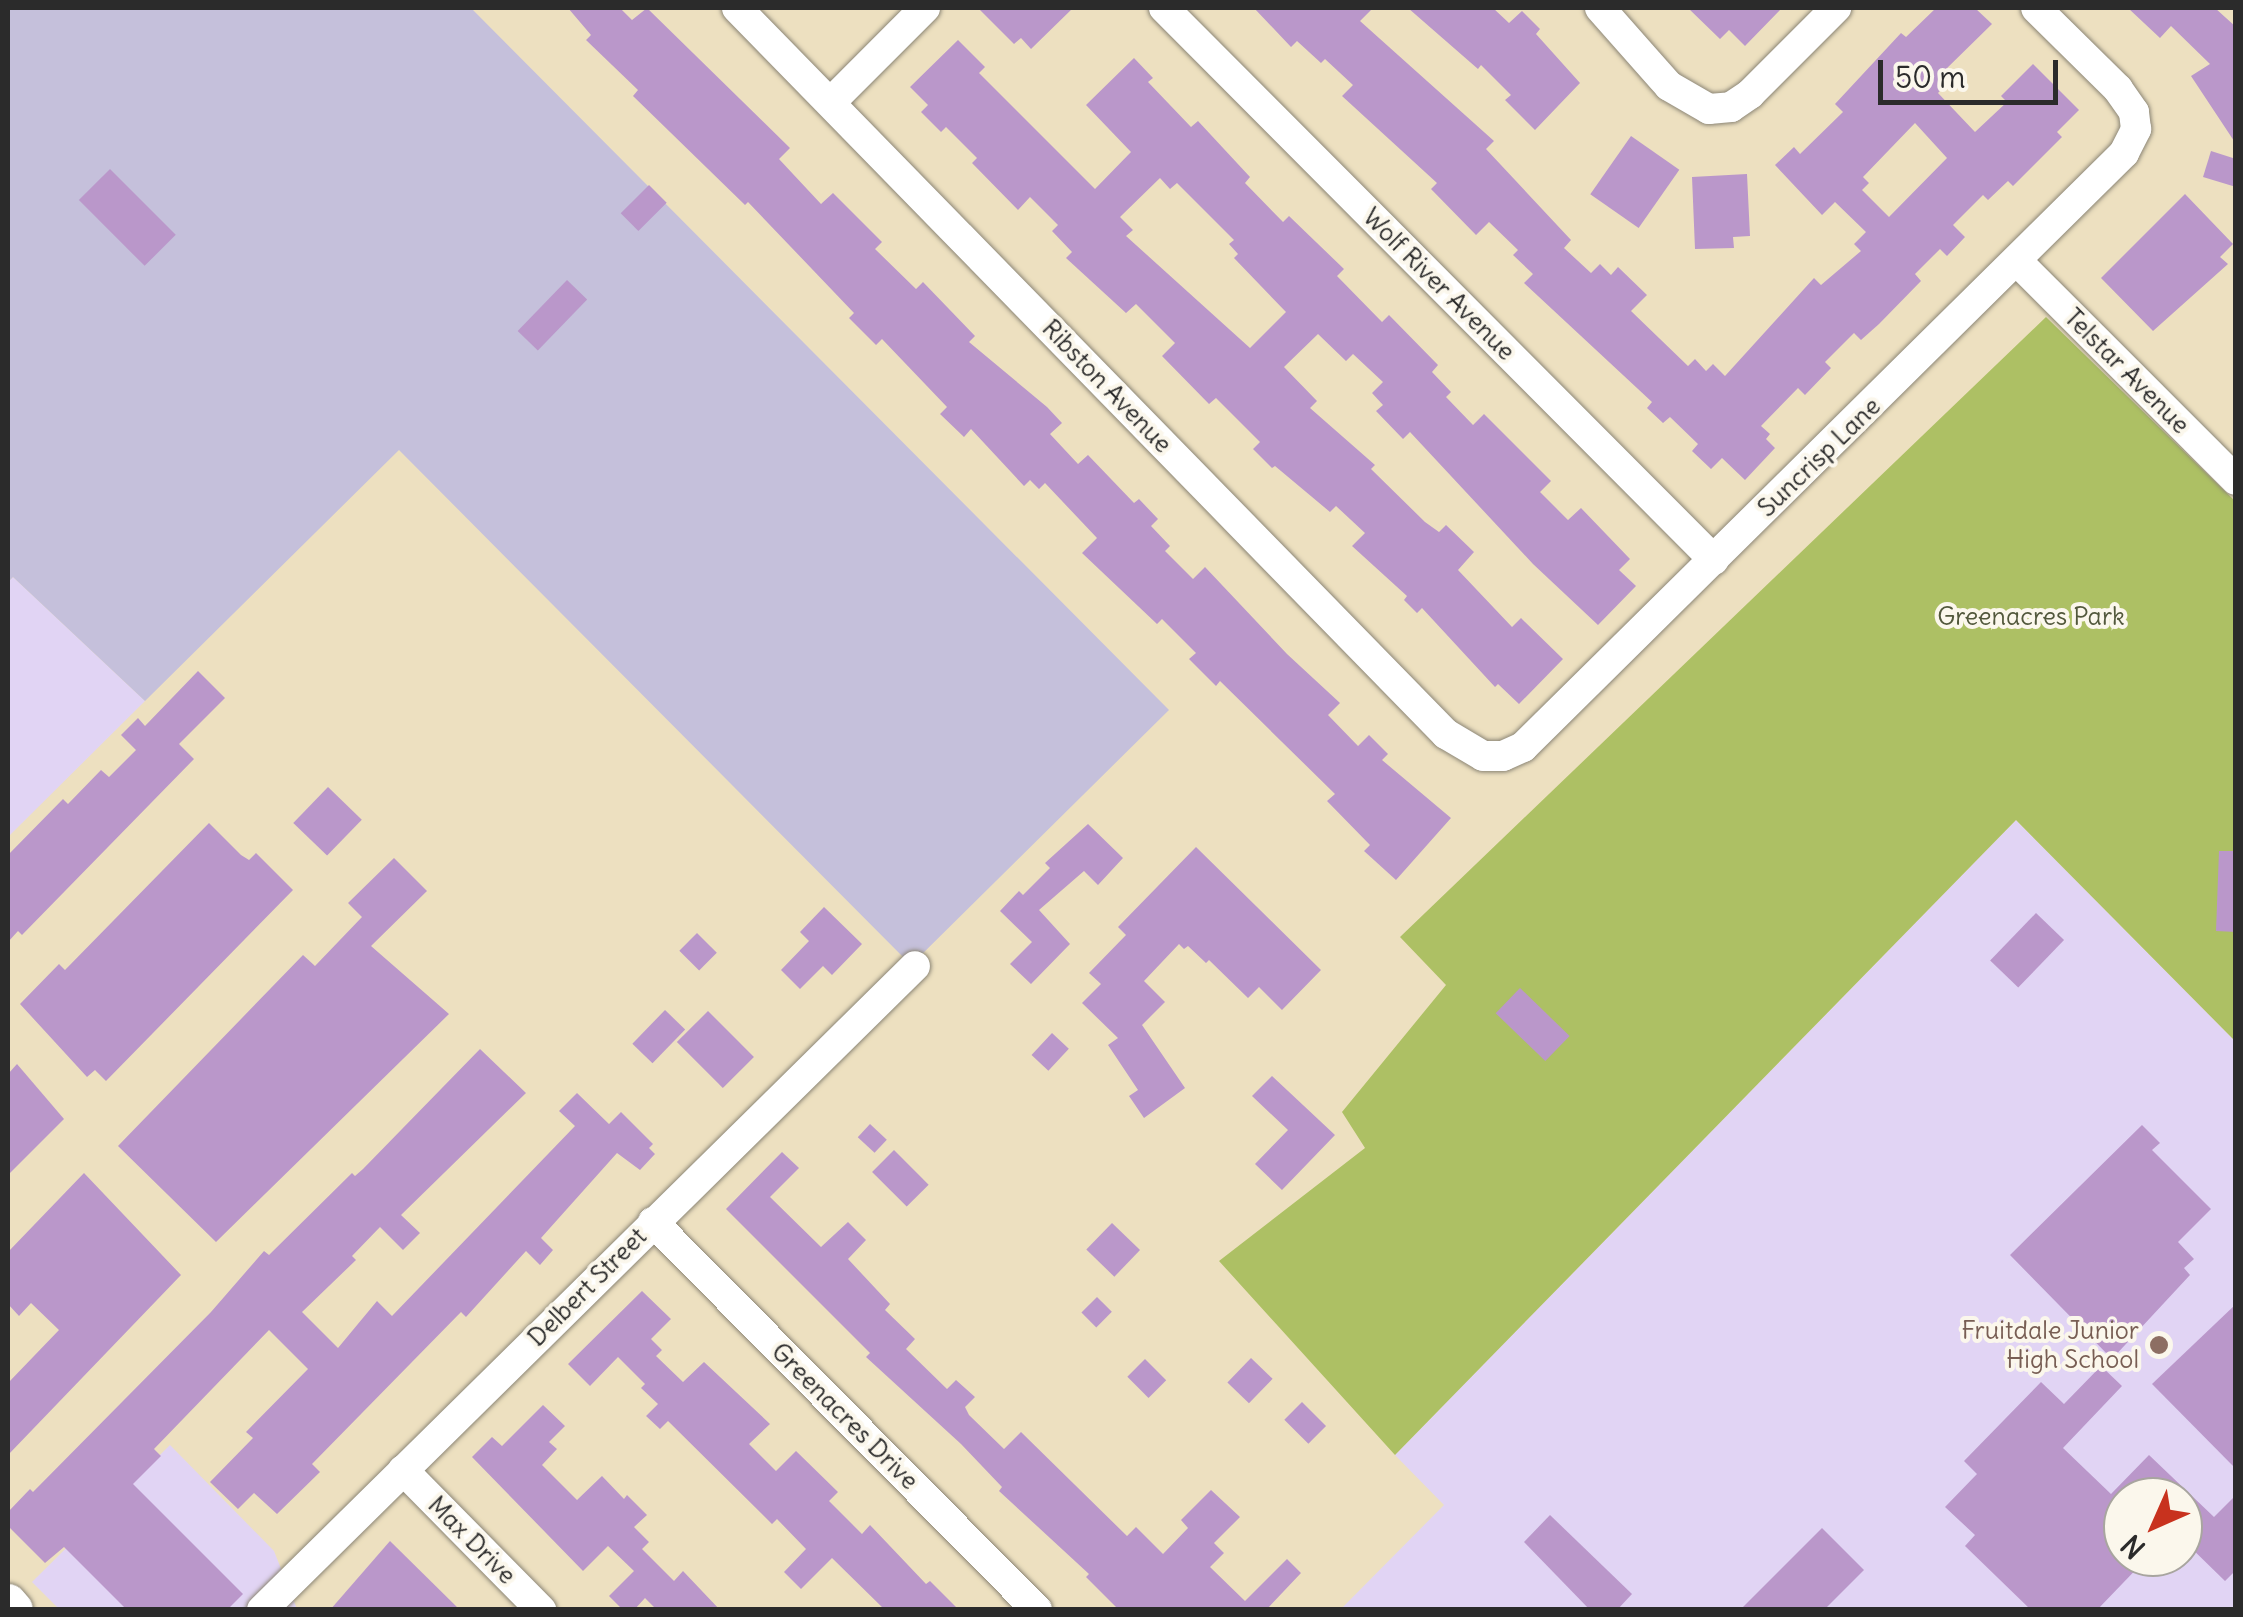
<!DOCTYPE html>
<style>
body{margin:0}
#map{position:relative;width:2243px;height:1617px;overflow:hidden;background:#ede0c0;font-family:Delius,sans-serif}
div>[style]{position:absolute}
.built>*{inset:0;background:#e1d4f4}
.industrial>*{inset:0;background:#c5c0db}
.green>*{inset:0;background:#adc064}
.building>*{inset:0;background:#ba97ca;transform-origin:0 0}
.roads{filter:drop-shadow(0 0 2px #8c8676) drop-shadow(0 0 2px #8c8676)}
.minor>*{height:30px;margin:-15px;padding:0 15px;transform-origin:15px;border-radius:15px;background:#fff}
.major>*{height:38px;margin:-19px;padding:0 19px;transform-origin:19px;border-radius:19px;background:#fff}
.dots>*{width:28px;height:28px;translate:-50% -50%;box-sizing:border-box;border:5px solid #fbf7ec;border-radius:50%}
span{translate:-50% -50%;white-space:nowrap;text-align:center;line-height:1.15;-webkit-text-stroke:8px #fbf7ec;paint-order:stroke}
.street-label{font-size:25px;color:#2b2b2b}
.park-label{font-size:25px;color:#52583c}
.education-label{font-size:25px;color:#785e54}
.right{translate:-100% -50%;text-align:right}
.frame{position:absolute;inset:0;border:10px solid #2b2b2b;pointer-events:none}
.north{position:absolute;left:2103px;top:1477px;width:100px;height:100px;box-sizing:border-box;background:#fbf7ec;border:2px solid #a8a59f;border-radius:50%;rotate:225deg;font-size:28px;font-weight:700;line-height:40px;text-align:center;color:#2b2b2b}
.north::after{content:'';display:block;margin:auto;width:35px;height:45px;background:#c8321e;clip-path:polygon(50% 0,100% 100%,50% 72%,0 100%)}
.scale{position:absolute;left:1878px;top:60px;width:180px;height:45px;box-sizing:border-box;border:5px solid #2b2b2b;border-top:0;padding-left:12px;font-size:30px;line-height:35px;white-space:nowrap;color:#2b2b2b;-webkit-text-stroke:8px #fbf7ec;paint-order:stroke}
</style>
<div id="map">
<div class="built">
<div style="clip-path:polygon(13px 577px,145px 701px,8px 837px,8px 582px)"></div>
<div style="clip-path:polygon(evenodd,2016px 820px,2235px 1041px,2235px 1609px,1340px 1610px,1444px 1505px,1395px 1455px,2016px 820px,2123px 1497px,2183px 1497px,2183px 1557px,2123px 1557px,2123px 1497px)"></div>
<div style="clip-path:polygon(170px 1445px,274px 1551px,297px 1609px,59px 1609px,32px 1582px)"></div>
</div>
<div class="industrial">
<div style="clip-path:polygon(8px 8px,471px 8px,1169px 710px,911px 965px,399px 450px,145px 701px,13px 577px,8px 582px)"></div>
</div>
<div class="green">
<div style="clip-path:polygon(2046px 317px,2235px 501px,2235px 1041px,2016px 820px,1395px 1455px,1219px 1261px,1365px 1148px,1342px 1112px,1446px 985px,1400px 937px)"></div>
</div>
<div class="building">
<div style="clip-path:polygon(568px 8px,620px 8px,632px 20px,647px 8px,790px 148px,779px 159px,821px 204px,833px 193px,882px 242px,875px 249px,916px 289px,923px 282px,975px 336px,969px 342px,1047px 407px,1062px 423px,1050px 434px,1078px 464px,1088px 455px,1134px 503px,1139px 499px,1158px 519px,1151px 526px,1170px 546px,1165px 551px,1193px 579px,1205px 567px,1287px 654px,1340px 703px,1328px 715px,1358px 746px,1369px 735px,1388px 754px,1382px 760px,1451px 818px,1396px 880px,1364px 851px,1370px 845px,1327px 801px,1335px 794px,1220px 681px,1216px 686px,1189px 659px,1196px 653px,1162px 619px,1157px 624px,1082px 553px,1097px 538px,1045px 483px,1039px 489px,1030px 480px,1024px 486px,971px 429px,964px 437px,940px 414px,947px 407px,882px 339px,876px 345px,849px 318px,854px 313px,748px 202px,745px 205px,633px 96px,638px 90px,586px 40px,591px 35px)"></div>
<div style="clip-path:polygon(978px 8px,1073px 8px,1031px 49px,1021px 38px,1014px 44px)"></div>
<div style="clip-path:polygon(evenodd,1254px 8px,1373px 8px,1360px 21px,1494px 141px,1486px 149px,1571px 240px,1564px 248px,1591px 273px,1600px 264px,1611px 275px,1618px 267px,1647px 295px,1631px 311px,1688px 366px,1695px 359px,1706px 371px,1713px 364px,1725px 376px,1814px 278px,1821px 285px,1861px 251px,1854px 244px,1866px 232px,1835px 202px,1822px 215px,1775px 165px,1794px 147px,1800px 154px,1843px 112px,1835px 104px,1901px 33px,1906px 37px,1936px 8px,1975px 8px,1992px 24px,1942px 73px,1950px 80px,1938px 93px,1975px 132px,2007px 102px,2001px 96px,2033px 64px,2079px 110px,2057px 132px,2062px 137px,2013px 186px,2008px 181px,1988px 200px,1983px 195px,1953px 225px,1965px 237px,1947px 256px,1940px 249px,1915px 274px,1921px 281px,1879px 324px,1861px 340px,1854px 333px,1825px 362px,1831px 368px,1805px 395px,1798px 388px,1761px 426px,1770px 434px,1766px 439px,1775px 448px,1745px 480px,1722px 458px,1711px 469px,1692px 451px,1698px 444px,1670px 417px,1663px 423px,1647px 408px,1652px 402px,1524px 283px,1533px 274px,1513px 255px,1518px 250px,1489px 222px,1476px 235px,1431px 189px,1437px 183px,1342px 96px,1353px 85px,1325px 59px,1321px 63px,1297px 41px,1291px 47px,1254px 8px,1915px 123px,1947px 158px,1889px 217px,1862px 190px,1869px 183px,1863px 177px,1915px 123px)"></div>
<div style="clip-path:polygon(1408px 8px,1493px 8px,1509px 23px,1522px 11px,1540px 29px,1536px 34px,1580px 83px,1535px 130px,1505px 100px,1511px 95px,1481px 65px,1478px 69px)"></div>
<div style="clip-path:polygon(1688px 8px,1782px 8px,1745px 46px,1729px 30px,1720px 39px)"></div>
<div style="clip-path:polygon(2128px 8px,2215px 8px,2236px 27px,2236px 144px,2191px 76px,2210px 64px,2171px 26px,2160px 38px)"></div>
<div style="clip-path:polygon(evenodd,958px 40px,985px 67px,979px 73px,1095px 189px,1131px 152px,1086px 105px,1134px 58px,1153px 78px,1148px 82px,1191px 127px,1198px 121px,1250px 177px,1245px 183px,1283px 222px,1289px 216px,1344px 269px,1337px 276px,1382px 322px,1389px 315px,1438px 365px,1432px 372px,1451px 392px,1446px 397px,1473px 425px,1484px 414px,1551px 481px,1540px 492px,1568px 520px,1581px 508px,1630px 559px,1619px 570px,1636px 586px,1598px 625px,1533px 564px,1410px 432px,1403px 439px,1376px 411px,1383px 405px,1372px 393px,1383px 382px,1353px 354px,1346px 361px,1318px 334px,1284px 367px,1317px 401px,1310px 408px,1375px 465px,1371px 469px,1425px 522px,1439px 532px,1446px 525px,1474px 552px,1458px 570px,1512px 627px,1521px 618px,1563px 659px,1519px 704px,1498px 684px,1495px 687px,1422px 608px,1417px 613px,1404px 600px,1407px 596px,1352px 546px,1365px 533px,1336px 506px,1330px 512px,1275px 466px,1272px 468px,1253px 449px,1260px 442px,1216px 398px,1209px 404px,1162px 356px,1175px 343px,1136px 304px,1126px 313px,1066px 258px,1072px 252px,1052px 231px,1058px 225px,1030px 197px,1018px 210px,972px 163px,977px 158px,946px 127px,941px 132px,921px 112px,928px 105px,910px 87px,958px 40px,1160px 178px,1170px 189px,1177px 183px,1234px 240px,1229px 244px,1238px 254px,1234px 258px,1286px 312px,1250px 348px,1126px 236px,1133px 230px,1120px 217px,1160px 178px)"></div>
<div style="left:1631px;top:136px;width:59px;height:71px;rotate:35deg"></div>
<div style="clip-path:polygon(2211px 151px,2236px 159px,2236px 187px,2203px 177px)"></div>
<div style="left:110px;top:169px;width:93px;height:44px;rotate:45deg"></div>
<div style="clip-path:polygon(1747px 174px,1750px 236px,1733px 237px,1734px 248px,1695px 249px,1692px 177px)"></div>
<div style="left:649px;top:185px;width:25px;height:40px;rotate:45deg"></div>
<div style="clip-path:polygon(2185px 194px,2233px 244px,2220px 257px,2228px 264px,2153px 331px,2101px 278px)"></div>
<div style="left:567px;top:280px;width:28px;height:71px;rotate:44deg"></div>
<div style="clip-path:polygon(198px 671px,225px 698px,179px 744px,194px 759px,22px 935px,18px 931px,8px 942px,8px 855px,63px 799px,68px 804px,101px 770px,109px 777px,136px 750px,121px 735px,138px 718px,145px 726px)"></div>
<div style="left:328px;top:787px;width:47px;height:50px;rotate:44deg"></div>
<div style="clip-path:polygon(209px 823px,241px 855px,249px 860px,256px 853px,293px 890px,106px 1081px,95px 1070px,87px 1077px,20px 1004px,59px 964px,65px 970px)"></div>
<div style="clip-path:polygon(1088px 824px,1123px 858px,1098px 885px,1084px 871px,1039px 910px,1070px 944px,1031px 984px,1010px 964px,1032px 942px,1000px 911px,1019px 891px,1023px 895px,1050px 868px,1045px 863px)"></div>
<div style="clip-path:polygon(1196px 847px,1321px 970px,1282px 1010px,1259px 987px,1248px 998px,1209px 960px,1206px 963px,1188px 946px,1184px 949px,1179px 944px,1144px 981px,1165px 1002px,1142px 1025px,1185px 1088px,1144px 1118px,1129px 1096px,1138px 1090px,1108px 1045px,1118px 1038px,1082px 1003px,1101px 984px,1089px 973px,1126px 935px,1118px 927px)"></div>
<div style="clip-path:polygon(2219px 851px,2236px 851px,2236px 932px,2216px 931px)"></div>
<div style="clip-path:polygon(394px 858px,427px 891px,371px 946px,449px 1014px,216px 1242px,118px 1146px,303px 955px,315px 966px,362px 917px,348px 903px)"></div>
<div style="clip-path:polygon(824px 907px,862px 944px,832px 975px,823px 966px,800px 989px,781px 970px,809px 941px,800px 932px)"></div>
<div style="left:2036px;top:913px;width:39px;height:66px;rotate:44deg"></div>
<div style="left:697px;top:933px;width:28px;height:25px;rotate:45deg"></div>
<div style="left:1520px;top:988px;width:69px;height:35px;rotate:44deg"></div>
<div style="left:665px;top:1010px;width:28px;height:47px;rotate:44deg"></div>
<div style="left:708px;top:1011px;width:65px;height:44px;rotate:45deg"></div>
<div style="left:1052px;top:1033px;width:23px;height:30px;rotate:43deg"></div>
<div style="clip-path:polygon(480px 1049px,526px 1093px,401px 1215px,420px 1233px,403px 1250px,380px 1227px,352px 1256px,356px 1260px,302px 1312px,338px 1348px,377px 1301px,392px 1316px,575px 1126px,559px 1111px,577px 1093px,609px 1124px,621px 1112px,653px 1144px,649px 1148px,655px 1154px,640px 1170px,617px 1153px,541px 1238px,553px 1250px,540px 1265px,526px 1251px,466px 1317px,461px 1312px,312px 1464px,320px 1472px,277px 1514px,254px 1493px,238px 1509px,210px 1482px,253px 1438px,246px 1432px,308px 1369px,269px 1330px,154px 1449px,161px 1456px,133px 1484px,243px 1594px,227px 1610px,127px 1610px,64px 1547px,45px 1563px,8px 1526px,8px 1512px,30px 1489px,33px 1492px,211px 1312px,264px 1251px,269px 1255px,352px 1173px,355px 1176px,363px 1169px)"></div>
<div style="clip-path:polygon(17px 1064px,64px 1119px,8px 1175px,8px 1074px)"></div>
<div style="clip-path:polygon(1272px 1076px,1335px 1135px,1282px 1190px,1255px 1164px,1288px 1130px,1252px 1096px)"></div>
<div style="left:870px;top:1124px;width:23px;height:18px;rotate:43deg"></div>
<div style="clip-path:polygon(2142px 1125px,2160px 1143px,2152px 1150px,2211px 1209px,2178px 1242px,2194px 1259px,2184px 1268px,2190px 1275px,2112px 1359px,2010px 1255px)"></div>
<div style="left:894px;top:1150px;width:49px;height:31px;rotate:45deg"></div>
<div style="clip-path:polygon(782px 1152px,799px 1168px,770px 1197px,821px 1247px,848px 1222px,866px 1240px,848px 1259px,890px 1304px,885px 1310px,915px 1339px,906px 1349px,947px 1389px,956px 1380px,975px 1397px,965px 1407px,969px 1415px,1004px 1449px,1021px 1432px,1127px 1536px,1136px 1527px,1163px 1554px,1188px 1528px,1181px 1520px,1211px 1490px,1240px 1517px,1214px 1543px,1224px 1553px,1210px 1567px,1245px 1601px,1287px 1559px,1301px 1573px,1266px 1610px,1119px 1610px,1086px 1577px,1089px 1574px,999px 1491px,1002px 1487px,961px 1444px,866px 1357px,870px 1353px,726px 1209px)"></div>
<div style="clip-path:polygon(84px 1173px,181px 1275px,8px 1455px,8px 1383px,59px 1330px,31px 1303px,19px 1316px,8px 1304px,8px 1252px)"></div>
<div style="left:1112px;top:1223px;width:39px;height:37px;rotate:44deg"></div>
<div style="clip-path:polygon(642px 1291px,671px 1319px,651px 1339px,662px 1350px,656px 1356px,683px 1382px,704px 1362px,770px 1424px,749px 1444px,776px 1471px,796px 1451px,838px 1492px,829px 1501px,862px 1534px,870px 1525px,926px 1584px,930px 1581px,959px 1610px,885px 1610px,832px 1558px,801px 1589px,784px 1572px,806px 1549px,777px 1519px,772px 1524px,668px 1421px,660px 1429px,646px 1416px,658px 1404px,641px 1388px,645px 1384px,618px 1357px,590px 1386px,568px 1364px)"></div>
<div style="left:1097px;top:1297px;width:21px;height:22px;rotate:45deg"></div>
<div style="clip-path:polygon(2236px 1304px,2236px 1469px,2152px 1384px)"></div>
<div style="left:1251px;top:1358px;width:30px;height:34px;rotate:44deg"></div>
<div style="left:1145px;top:1359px;width:30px;height:25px;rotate:45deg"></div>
<div style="clip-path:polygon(2101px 1366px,2122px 1386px,2063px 1448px,2111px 1494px,2149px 1455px,2214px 1517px,2236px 1495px,2236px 1570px,2225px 1581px,2183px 1540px,2183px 1497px,2123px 1497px,2123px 1557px,2148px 1557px,2097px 1610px,2031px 1610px,1965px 1546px,1975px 1535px,1945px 1507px,1977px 1474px,1964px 1461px,2041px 1382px,2064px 1404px)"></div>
<div style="left:1302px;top:1402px;width:34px;height:25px;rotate:45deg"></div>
<div style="clip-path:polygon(543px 1405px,565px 1426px,549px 1442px,557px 1449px,542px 1465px,577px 1500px,602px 1476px,624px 1499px,627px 1495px,647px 1515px,634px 1527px,649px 1542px,642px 1549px,674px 1581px,683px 1571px,720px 1610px,657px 1610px,645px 1598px,634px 1610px,623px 1610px,609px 1596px,634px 1571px,608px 1546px,583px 1571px,472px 1457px,492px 1437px,502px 1446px)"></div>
<div style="clip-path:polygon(1550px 1515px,1632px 1594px,1617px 1610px,1590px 1610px,1524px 1542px)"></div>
<div style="clip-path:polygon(1822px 1528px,1864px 1570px,1824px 1610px,1740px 1610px)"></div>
<div style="clip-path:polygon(390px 1541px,460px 1610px,330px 1610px)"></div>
</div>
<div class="roads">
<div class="minor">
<div style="left:737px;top:8px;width:1015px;rotate:45.68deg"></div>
<div style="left:1446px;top:734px;width:43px;rotate:30.7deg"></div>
<div style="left:1483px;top:756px;width:20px"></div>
<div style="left:1503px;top:756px;width:22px;rotate:-24deg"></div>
<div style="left:1523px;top:747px;width:845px;rotate:-44.66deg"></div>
<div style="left:2124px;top:153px;width:27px;rotate:-63deg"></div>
<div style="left:2136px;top:129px;width:17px;rotate:-97deg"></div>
<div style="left:2134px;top:112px;width:28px;rotate:-125deg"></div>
<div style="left:2118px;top:89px;width:115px;rotate:-135.4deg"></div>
<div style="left:1164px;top:8px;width:779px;rotate:45.1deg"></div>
<div style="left:1600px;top:8px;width:104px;rotate:48.5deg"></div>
<div style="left:1669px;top:86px;width:46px;rotate:29.9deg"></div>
<div style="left:1709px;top:109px;width:22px;rotate:-5deg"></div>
<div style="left:1731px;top:107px;width:23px;rotate:-34deg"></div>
<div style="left:1750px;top:94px;width:122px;rotate:-45deg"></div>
<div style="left:831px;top:102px;width:133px;rotate:-45deg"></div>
<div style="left:2018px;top:262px;width:308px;rotate:45deg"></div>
<div style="left:653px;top:1222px;width:546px;rotate:45.3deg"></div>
<div style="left:403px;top:1470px;width:197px;rotate:45.4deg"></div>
<div style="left:262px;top:1610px;width:917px;rotate:-44.6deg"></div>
</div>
<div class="major">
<div style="left:8px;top:1603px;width:9px;rotate:49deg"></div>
</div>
</div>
<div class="dots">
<div style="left:2159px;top:1345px;background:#8d6e63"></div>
</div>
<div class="street-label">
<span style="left:1439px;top:284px;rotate:45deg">Wolf River Avenue</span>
<span style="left:2127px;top:371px;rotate:45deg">Telstar Avenue</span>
<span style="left:1107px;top:386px;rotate:46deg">Ribston Avenue</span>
<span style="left:1819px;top:457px;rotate:-44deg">Suncrisp Lane</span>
<span style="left:587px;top:1287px;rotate:-45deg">Delbert Street</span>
<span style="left:845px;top:1416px;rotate:45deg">Greenacres Drive</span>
<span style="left:472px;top:1540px;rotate:45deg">Max Drive</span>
</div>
<div class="park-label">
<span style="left:2031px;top:616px">Greenacres Park</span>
</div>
<div class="education-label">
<span class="right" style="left:2139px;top:1345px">Fruitdale Junior<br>High School</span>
</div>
<div class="frame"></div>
<div class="north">N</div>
<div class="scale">50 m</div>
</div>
